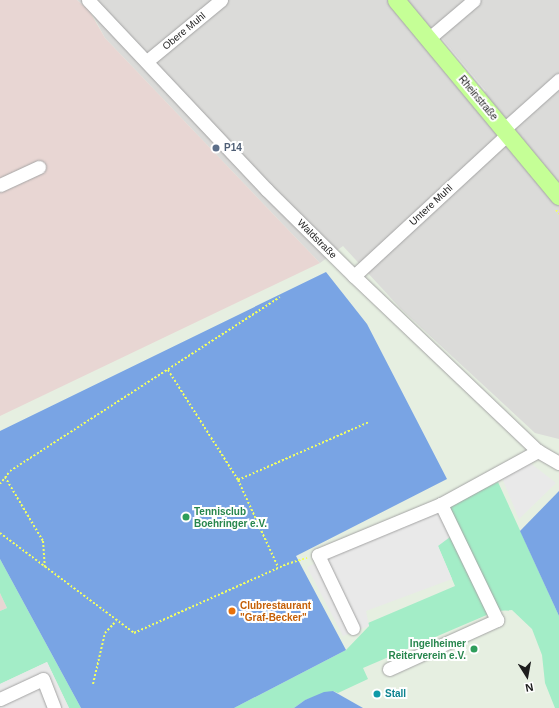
<!DOCTYPE html>
<meta charset="utf-8">
<style>
body{margin:0}
#map{position:relative;width:559px;height:708px;overflow:hidden;background:#e6efe1;font-family:Helvetica,sans-serif}
div>[style]{position:absolute}
.residential>*{inset:0;background:#dbdbd9}
.industrial>*{inset:0;background:#e8d6d3}
.grass>*{inset:0;background:#a3edc7}
.pitch>*{inset:0;background:#79a4e4}
.parking>*{inset:0;background:#e9e9e9}
.path>*{height:2px;margin-top:-1px;transform-origin:0;background:repeating-linear-gradient(90deg,#f2ff62 0 2px,transparent 0 4px)}
.roads{filter:drop-shadow(0 0 1px #a4a4a4) drop-shadow(0 0 1px #a4a4a4)}
.minor>*{height:13px;margin:-6.5px;padding:0 6.5px;transform-origin:6.5px;border-radius:6.5px;background:#fff}
.major>*{height:17px;margin:-8.5px;padding:0 8.5px;transform-origin:8.5px;border-radius:8.5px;background:#c5ff96}
.dots>*{width:11px;height:11px;translate:-50% -50%;box-sizing:border-box;border:2px solid #fff;border-radius:50%}
span{translate:-50% -50%;white-space:nowrap;text-align:center;line-height:1.15;-webkit-text-stroke:4px #fff;paint-order:stroke}
.street-label{font-size:10px;color:#1d1d1d}
.service-label{font-size:10px;color:#4e5e75;font-weight:700}
.left{translate:0 -50%;text-align:left}
.leisure-label{font-size:10px;color:#27864d;font-weight:700}
.right{translate:-100% -50%;text-align:right}
.food-label{font-size:10px;color:#c56008;font-weight:700}
.culture-label{font-size:10px;color:#0d838f;font-weight:700}
.north{position:absolute;left:507px;top:656px;width:40px;height:40px;-webkit-text-stroke:3px #fff;paint-order:stroke;rotate:169deg;font-size:11px;font-weight:700;line-height:16px;text-align:center;color:#1d1d1d}
.north::after{content:'';display:block;margin:auto;width:14px;height:18px;background:#1d1d1d;clip-path:polygon(50% 0,100% 100%,50% 72%,0 100%)}
</style>
<div id="map">
<div class="residential">
<div style="clip-path:polygon(77px 0,559px 0,559px 439px,535px 433px,401px 309px,343px 246px,320px 263px,105px 38px,90px 10px)"></div>
</div>
<div class="industrial">
<div style="clip-path:polygon(0 0,77px 0,89px 10px,105px 38px,320px 263px,0 416px)"></div>
<div style="clip-path:polygon(0 593px,7px 608px,0 611px)"></div>
</div>
<div class="grass">
<div style="clip-path:polygon(498px 482px,559px 616px,559px 708px,555px 708px,545px 683px,542px 655px,532px 629px,512px 610px,496px 611px,363px 668px,368px 679px,338px 693px,333px 691px,305px 700px,294px 708px,234px 708px,346px 650px,369px 626px,368px 623px,455px 586px,438px 546px,439px 510px)"></div>
<div style="clip-path:polygon(0 559px,81px 708px,69px 708px,47px 662px,0 684px,0 611px,7px 608px,0 593px)"></div>
</div>
<div class="pitch">
<div style="clip-path:polygon(326px 272px,367px 324px,447px 479px,296px 556px,346px 650px,234px 708px,81px 708px,0 559px,0 431px)"></div>
<div style="clip-path:polygon(559px 491px,559px 616px,520px 531px)"></div>
<div style="clip-path:polygon(333px 691px,363px 708px,294px 708px,305px 700px,324px 692px)"></div>
</div>
<div class="parking">
<div style="clip-path:polygon(440px 36px,486px 91px,483px 93px,438px 38px)"></div>
<div style="clip-path:polygon(529px 462px,556px 483px,519px 519px,502px 478px)"></div>
<div style="clip-path:polygon(439px 510px,450px 537px,438px 546px,452px 579px,366px 611px,369px 626px,343px 636px,307px 567px)"></div>
<div style="clip-path:polygon(47px 662px,69px 708px,0 708px,0 684px)"></div>
</div>
<div class="path">
<div style="left:556px;top:210px;width:5px;rotate:53deg"></div>
<div style="left:168px;top:370px;width:130px;rotate:57.5deg"></div>
<div style="left:238px;top:480px;width:96px;rotate:65.3deg"></div>
<div style="left:5px;top:477px;width:74px;rotate:59.3deg"></div>
<div style="left:43px;top:541px;width:26px;rotate:86deg"></div>
<div style="left:238px;top:480px;width:143px;rotate:-23.9deg"></div>
<div style="left:0;top:484px;width:16px;rotate:-52deg"></div>
<div style="left:10px;top:471px;width:321px;rotate:-32.8deg"></div>
<div style="left:0;top:533px;width:167px;rotate:36.7deg"></div>
<div style="left:134px;top:633px;width:168px;rotate:-24.3deg"></div>
<div style="left:287px;top:564px;width:21px;rotate:-17deg"></div>
<div style="left:93px;top:684px;width:52px;rotate:-76.8deg"></div>
<div style="left:105px;top:633px;width:16px;rotate:-47deg"></div>
</div>
<div class="roads">
<div class="minor">
<div style="left:88px;top:0;width:261px;rotate:46.7deg"></div>
<div style="left:267px;top:190px;width:122px;rotate:44.7deg"></div>
<div style="left:354px;top:276px;width:254px;rotate:43.6deg"></div>
<div style="left:538px;top:451px;width:24px;rotate:30deg"></div>
<div style="left:428px;top:39px;width:60px;rotate:-40.3deg"></div>
<div style="left:147px;top:61px;width:96px;rotate:-39.5deg"></div>
<div style="left:504px;top:129px;width:74px;rotate:-41.7deg"></div>
<div style="left:0;top:185px;width:43px;rotate:-24.8deg"></div>
<div style="left:354px;top:276px;width:209px;rotate:-42.7deg"></div>
<div style="left:353px;top:628px;width:81px;rotate:-115.6deg"></div>
<div style="left:318px;top:555px;width:133px;rotate:-22.5deg"></div>
<div style="left:441px;top:504px;width:111px;rotate:-28.7deg"></div>
<div style="left:389px;top:669px;width:119px;rotate:-24.4deg"></div>
<div style="left:497px;top:620px;width:129px;rotate:-115.8deg"></div>
<div style="left:0;top:699px;width:47px;rotate:-24.9deg"></div>
<div style="left:43px;top:679px;width:31px;rotate:69deg"></div>
</div>
<div class="major">
<div style="left:396px;top:0;width:255px;rotate:50.3deg"></div>
</div>
</div>
<div class="dots">
<div style="left:216px;top:148px;background:#5c6f8a"></div>
<div style="left:186px;top:517px;background:#2e9e5b"></div>
<div style="left:232px;top:611px;background:#e8710a"></div>
<div style="left:474px;top:649px;background:#2e9e5b"></div>
<div style="left:377px;top:694px;background:#0f9aa8"></div>
</div>
<div class="street-label">
<span style="left:184px;top:31px;rotate:-40deg">Obere Muhl</span>
<span style="left:478px;top:98px;rotate:50deg">Rheinstraße</span>
<span style="left:431px;top:205px;rotate:-43deg">Untere Muhl</span>
<span style="left:317px;top:239px;rotate:45deg">Waldstraße</span>
</div>
<div class="service-label">
<span class="left" style="left:224px;top:148px">P14</span>
</div>
<div class="leisure-label">
<span class="left" style="left:194px;top:517px">Tennisclub<br>Boehringer e.V.</span>
<span class="right" style="left:466px;top:649px">Ingelheimer<br>Reiterverein e.V.</span>
</div>
<div class="food-label">
<span class="left" style="left:240px;top:611px">Clubrestaurant<br>"Graf-Becker"</span>
</div>
<div class="culture-label">
<span class="left" style="left:385px;top:694px">Stall</span>
</div>
<div class="north">N</div>
</div>
